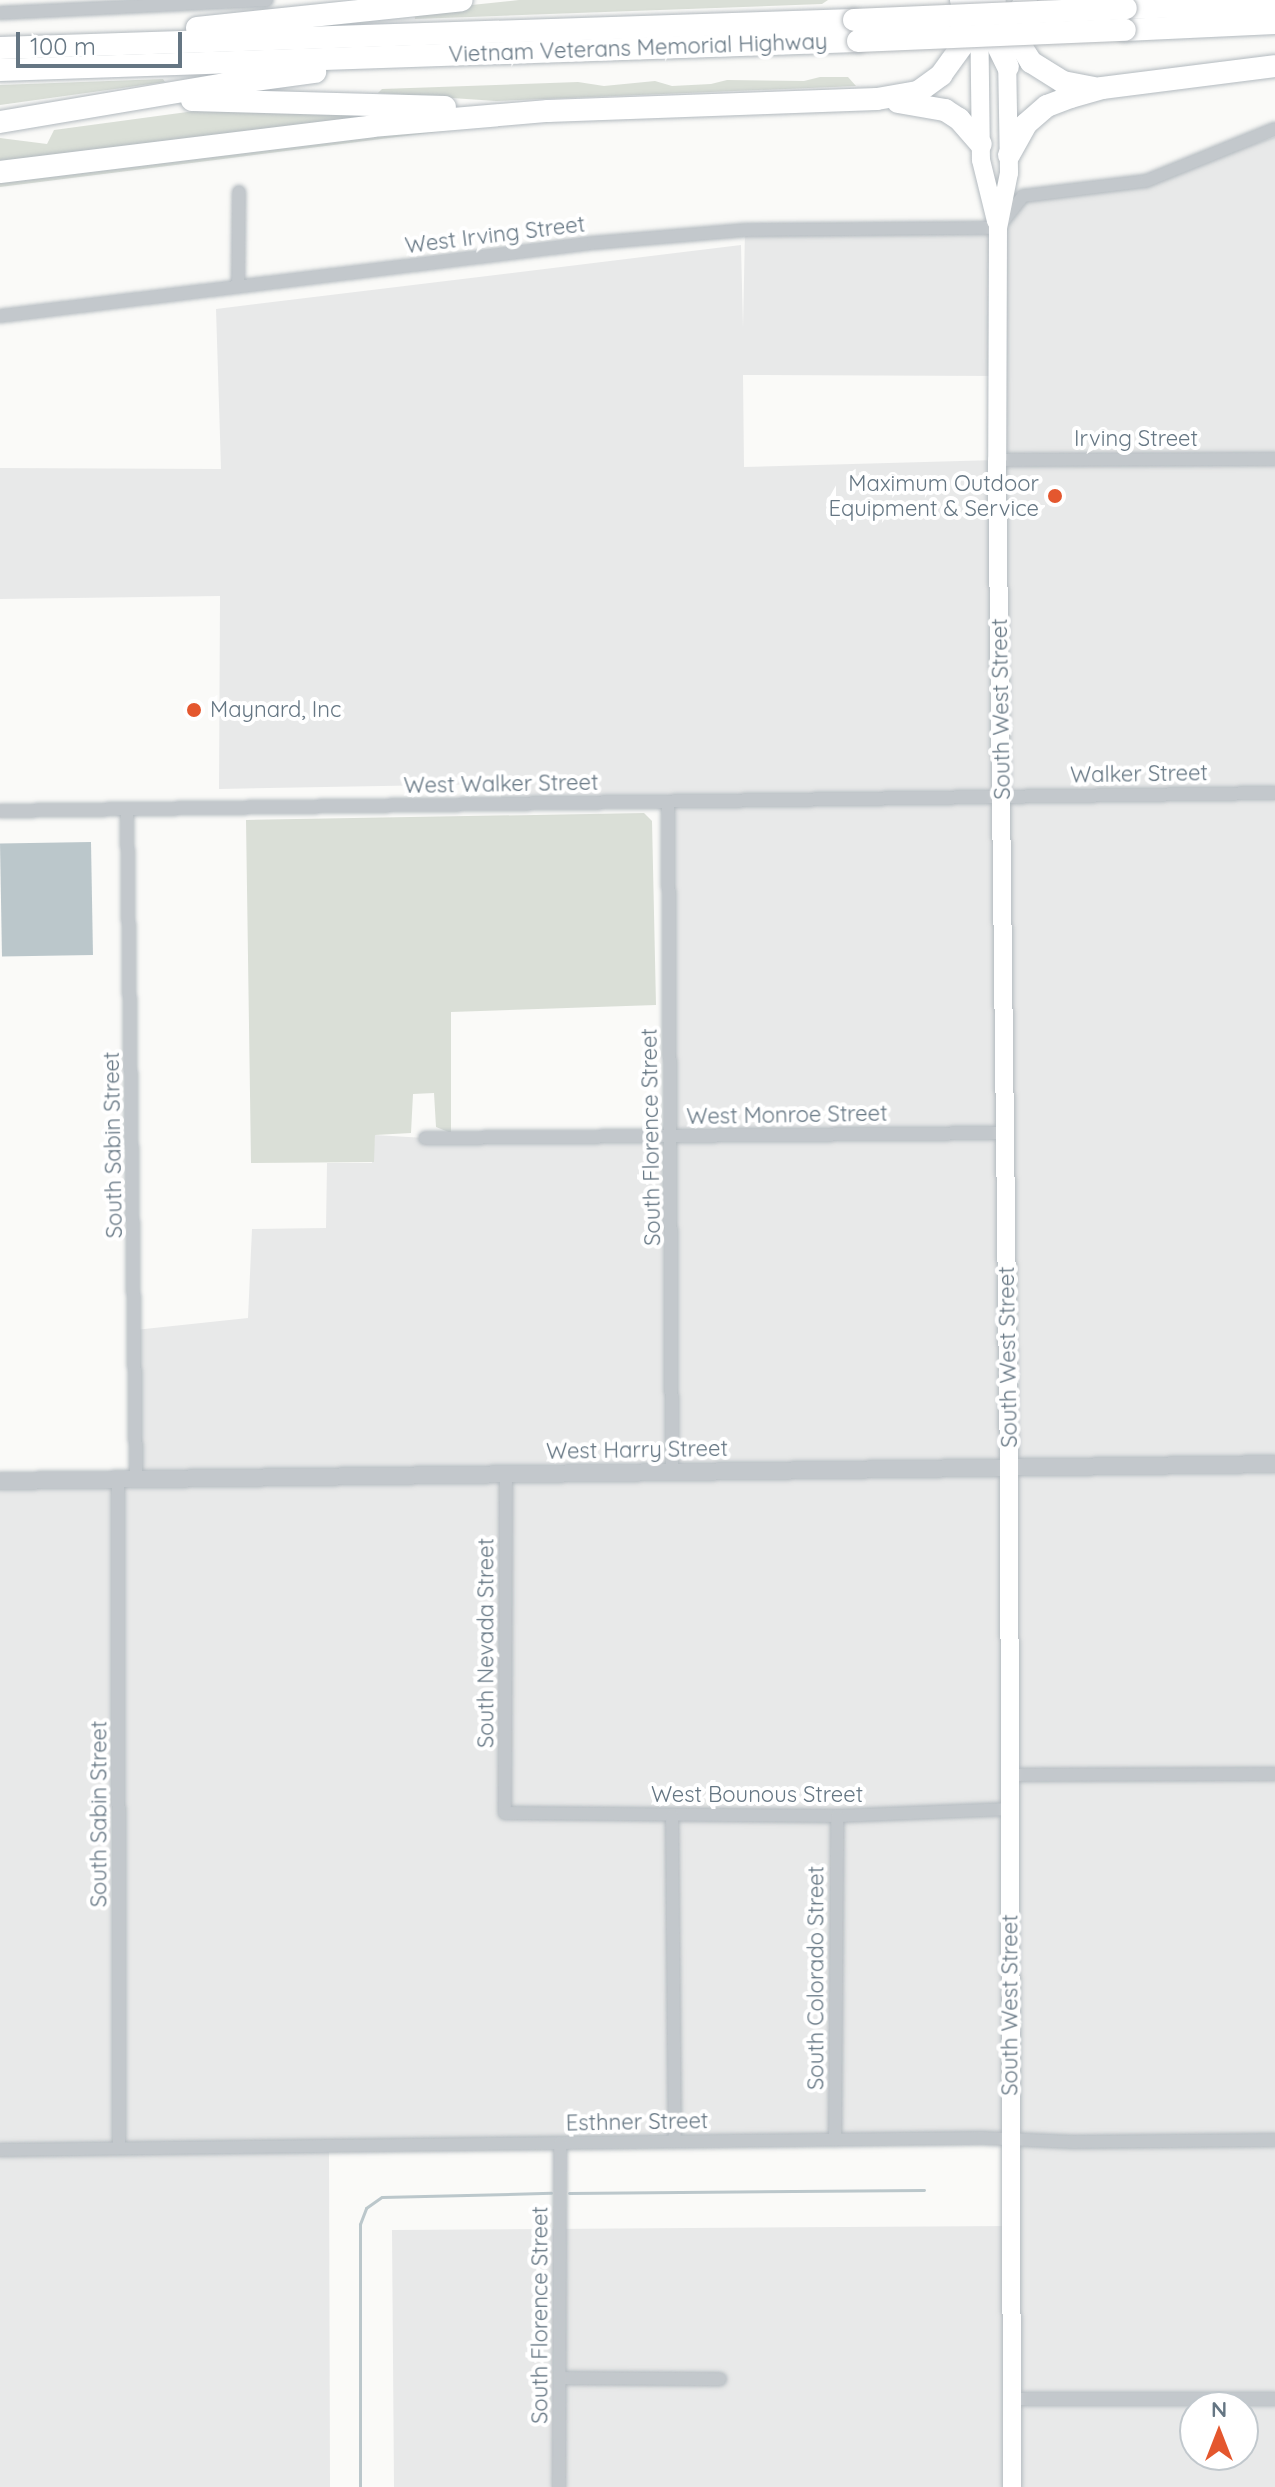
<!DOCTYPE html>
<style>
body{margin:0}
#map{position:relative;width:1275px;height:2487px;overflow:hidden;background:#fafaf8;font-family:Quicksand,sans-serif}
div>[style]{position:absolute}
.built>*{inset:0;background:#e8e9e9}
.green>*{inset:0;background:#dadfd7}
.water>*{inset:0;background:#bbc7cb;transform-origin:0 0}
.stream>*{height:3px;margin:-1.5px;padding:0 1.5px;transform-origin:1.5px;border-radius:1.5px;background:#bbc7cb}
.roads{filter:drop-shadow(0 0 2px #b3babf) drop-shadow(0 0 2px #b3babf)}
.minor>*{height:12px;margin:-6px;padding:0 6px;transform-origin:6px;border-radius:6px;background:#c3c8cc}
.tertiary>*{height:16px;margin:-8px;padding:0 8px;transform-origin:8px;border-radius:8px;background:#c3c8cc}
.secondary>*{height:18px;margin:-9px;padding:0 9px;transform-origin:9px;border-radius:9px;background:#fff}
.motorway>*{height:22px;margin:-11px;padding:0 11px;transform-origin:11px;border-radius:11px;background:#fff}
.bridges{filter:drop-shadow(0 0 2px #b4b9bd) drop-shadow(0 0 2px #b4b9bd)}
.motorway-bridge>*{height:22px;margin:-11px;padding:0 11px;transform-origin:11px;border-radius:11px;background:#fff}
.dots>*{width:22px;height:22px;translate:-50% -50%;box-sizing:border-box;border:4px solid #fff;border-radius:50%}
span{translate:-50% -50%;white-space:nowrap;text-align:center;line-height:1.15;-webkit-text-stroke:8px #fff;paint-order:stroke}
.street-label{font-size:22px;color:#657683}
.poi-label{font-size:22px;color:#657683}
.right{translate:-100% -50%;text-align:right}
.left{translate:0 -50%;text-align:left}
.north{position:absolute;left:1179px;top:2391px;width:80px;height:80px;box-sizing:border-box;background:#fff;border:2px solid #c1c8cd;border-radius:50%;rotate:0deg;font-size:22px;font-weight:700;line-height:32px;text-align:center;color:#657683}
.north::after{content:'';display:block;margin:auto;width:28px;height:36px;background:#e4572e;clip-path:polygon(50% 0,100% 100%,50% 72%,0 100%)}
.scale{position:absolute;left:16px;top:32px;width:166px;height:36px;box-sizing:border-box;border:4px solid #657683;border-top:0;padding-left:10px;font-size:24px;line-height:28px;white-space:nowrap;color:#657683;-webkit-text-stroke:6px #fff;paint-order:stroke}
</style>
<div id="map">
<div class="built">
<div style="clip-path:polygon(evenodd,1275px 137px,1275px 2487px,394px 2487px,392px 2230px,1009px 2226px,1009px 2139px,329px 2147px,330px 2487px,0 2487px,0 1482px,136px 1480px,135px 1330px,248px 1318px,252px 1229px,326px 1228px,327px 1163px,372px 1163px,375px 1135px,425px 1138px,671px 1136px,668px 802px,504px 804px,496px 784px,219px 789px,220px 596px,0 599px,0 468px,221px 469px,216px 309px,741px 245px,743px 328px,745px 230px,998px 228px,1019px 199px,1146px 181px,1275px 137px,743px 375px,997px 376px,997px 460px,744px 467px,743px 375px,1275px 137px,1195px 2407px,1243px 2407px,1243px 2455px,1195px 2455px,1195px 2407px)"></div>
</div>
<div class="green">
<div style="clip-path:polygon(519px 0,828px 0,822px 4px,415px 19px,414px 11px)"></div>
<div style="clip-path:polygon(820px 77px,848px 77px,856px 86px,496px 101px,378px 93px,382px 89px,578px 82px,604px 86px,655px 81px,672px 86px,711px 84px,727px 80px,804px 81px)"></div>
<div style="clip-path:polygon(163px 79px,165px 82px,0 105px,0 85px)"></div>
<div style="clip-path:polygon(202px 110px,388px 114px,0 166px,0 138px,47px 144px,54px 130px)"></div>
<div style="clip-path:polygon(547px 118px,239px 157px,0 187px,0 180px,443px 125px)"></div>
<div style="clip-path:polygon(644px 813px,652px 821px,656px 1005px,451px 1012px,451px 1133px,436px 1127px,434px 1093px,413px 1094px,411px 1133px,375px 1135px,374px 1162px,251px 1163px,246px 820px)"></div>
</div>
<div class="water">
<div style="left:91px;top:842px;width:113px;height:91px;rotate:89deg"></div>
</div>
<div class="stream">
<div style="left:569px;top:2193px;width:355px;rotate:-0.5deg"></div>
<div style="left:360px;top:2487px;width:263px;rotate:-90deg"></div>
<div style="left:360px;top:2224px;width:17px;rotate:-69deg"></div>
<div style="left:366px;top:2208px;width:19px;rotate:-35deg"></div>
<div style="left:382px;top:2197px;width:169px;rotate:-1.4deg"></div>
</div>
<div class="roads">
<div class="minor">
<div style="left:0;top:13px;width:267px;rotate:-2.8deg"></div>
<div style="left:238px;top:286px;width:94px;rotate:-89.4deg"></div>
<div style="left:0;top:316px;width:597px;rotate:-7.02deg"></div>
<div style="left:593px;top:243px;width:153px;rotate:-4.9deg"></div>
<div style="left:745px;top:230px;width:253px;rotate:-0.5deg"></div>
<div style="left:998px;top:228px;width:41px;rotate:-52deg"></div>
<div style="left:1023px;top:196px;width:124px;rotate:-7deg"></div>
<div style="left:1146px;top:181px;width:139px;rotate:-22deg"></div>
<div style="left:997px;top:460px;width:278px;rotate:-0.2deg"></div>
<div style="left:668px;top:802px;width:669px;rotate:89.66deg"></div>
<div style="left:127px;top:809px;width:670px;rotate:89.23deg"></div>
<div style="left:0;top:811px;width:1275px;rotate:-0.81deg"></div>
<div style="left:425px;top:1138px;width:580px;rotate:-0.49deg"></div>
<div style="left:506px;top:1474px;width:339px;rotate:90.2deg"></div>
<div style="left:505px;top:1813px;width:332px;rotate:0.5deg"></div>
<div style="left:837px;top:1816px;width:173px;rotate:-2.3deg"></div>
<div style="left:118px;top:1480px;width:668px;rotate:89.91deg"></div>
<div style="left:1009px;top:1775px;width:266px;rotate:-0.2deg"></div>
<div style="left:672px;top:1816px;width:325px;rotate:89.5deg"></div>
<div style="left:835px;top:2140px;width:324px;rotate:-89.6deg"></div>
<div style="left:0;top:2150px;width:982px;rotate:-0.7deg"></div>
<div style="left:982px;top:2138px;width:91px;rotate:2.5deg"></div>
<div style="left:1073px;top:2142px;width:202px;rotate:-0.6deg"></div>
<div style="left:560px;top:2378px;width:160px;rotate:0.4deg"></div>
<div style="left:1011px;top:2399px;width:264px"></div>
<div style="left:559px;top:2487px;width:344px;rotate:-89.8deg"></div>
</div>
<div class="tertiary">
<div style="left:0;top:1481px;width:1275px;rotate:-0.76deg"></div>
</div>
<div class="secondary">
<div style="left:979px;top:0;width:160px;rotate:89.3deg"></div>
<div style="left:981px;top:160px;width:63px;rotate:76.2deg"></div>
<div style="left:1007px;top:55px;width:118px;rotate:89deg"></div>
<div style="left:1009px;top:173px;width:56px;rotate:101.3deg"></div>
<div style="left:998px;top:228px;width:232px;rotate:90.2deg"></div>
<div style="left:997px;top:460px;width:1008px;rotate:89.32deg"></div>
<div style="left:1009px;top:1468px;width:1019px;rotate:89.83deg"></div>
</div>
<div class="motorway">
<div style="left:961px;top:0;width:40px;rotate:45deg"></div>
<div style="left:989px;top:28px;width:43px;rotate:64deg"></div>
<div style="left:1026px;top:0;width:13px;rotate:122deg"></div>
<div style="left:1019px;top:11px;width:18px;rotate:99deg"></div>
<div style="left:1016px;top:29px;width:18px;rotate:74deg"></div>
<div style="left:1021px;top:46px;width:19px;rotate:58deg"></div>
<div style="left:1031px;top:62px;width:38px;rotate:32deg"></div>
<div style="left:1063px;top:82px;width:33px;rotate:11deg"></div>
<div style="left:1126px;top:8px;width:149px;rotate:-1.9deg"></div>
<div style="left:197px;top:28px;width:266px;rotate:-6deg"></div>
<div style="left:1125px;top:30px;width:150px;rotate:-2.7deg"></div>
<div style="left:0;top:48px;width:854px;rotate:-1.88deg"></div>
<div style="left:0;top:70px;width:858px;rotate:-1.94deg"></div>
<div style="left:192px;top:100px;width:253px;rotate:1.6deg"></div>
<div style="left:898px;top:102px;width:48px;rotate:9.7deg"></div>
<div style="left:945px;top:110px;width:17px;rotate:33deg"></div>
<div style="left:959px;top:119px;width:33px;rotate:49deg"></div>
<div style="left:0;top:122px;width:228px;rotate:-9.6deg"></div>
<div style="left:225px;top:84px;width:91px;rotate:-7.6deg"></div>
<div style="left:1009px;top:155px;width:35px;rotate:-61deg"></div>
<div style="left:1026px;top:124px;width:28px;rotate:-41deg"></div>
<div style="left:1047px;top:106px;width:26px;rotate:-21deg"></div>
<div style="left:1071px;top:97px;width:32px;rotate:-16deg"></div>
<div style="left:1102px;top:88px;width:174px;rotate:-7.2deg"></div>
<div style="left:0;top:172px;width:375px;rotate:-7deg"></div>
<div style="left:372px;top:126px;width:177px;rotate:-4.9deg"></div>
<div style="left:548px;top:111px;width:329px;rotate:-2.1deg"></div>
<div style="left:877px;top:99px;width:42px;rotate:-9.7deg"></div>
<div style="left:918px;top:92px;width:29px;rotate:-36deg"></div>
<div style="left:941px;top:75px;width:92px;rotate:-54.2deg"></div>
</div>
</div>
<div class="bridges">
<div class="motorway-bridge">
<div style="left:854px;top:20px;width:272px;rotate:-2.5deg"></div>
<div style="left:858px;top:41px;width:267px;rotate:-2.4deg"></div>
</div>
</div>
<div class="dots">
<div style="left:1055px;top:496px;background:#e4572e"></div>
<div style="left:194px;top:710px;background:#e4572e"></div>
</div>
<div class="street-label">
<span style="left:638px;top:48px;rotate:-2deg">Vietnam Veterans Memorial Highway</span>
<span style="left:495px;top:235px;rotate:-7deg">West Irving Street</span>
<span style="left:1136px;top:439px">Irving Street</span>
<span style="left:1001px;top:709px;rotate:-91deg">South West Street</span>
<span style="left:1139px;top:774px;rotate:-1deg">Walker Street</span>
<span style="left:501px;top:784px;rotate:-1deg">West Walker Street</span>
<span style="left:787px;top:1115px;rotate:-1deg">West Monroe Street</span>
<span style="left:651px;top:1137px;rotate:-91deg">South Florence Street</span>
<span style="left:113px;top:1145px;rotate:-91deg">South Sabin Street</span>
<span style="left:1008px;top:1357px;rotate:-91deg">South West Street</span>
<span style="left:637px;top:1450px;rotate:-1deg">West Harry Street</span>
<span style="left:486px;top:1643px;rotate:-90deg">South Nevada Street</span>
<span style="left:757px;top:1795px">West Bounous Street</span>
<span style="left:99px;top:1814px;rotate:-90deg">South Sabin Street</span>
<span style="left:816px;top:1978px;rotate:-90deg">South Colorado Street</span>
<span style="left:1010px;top:2005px;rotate:-90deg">South West Street</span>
<span style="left:637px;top:2122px;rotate:-1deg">Esthner Street</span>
<span style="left:540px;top:2315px;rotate:-90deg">South Florence Street</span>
</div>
<div class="poi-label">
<span class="right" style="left:1039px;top:496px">Maximum Outdoor<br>Equipment &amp; Service</span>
<span class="left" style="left:210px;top:710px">Maynard, Inc</span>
</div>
<div class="north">N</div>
<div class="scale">100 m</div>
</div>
